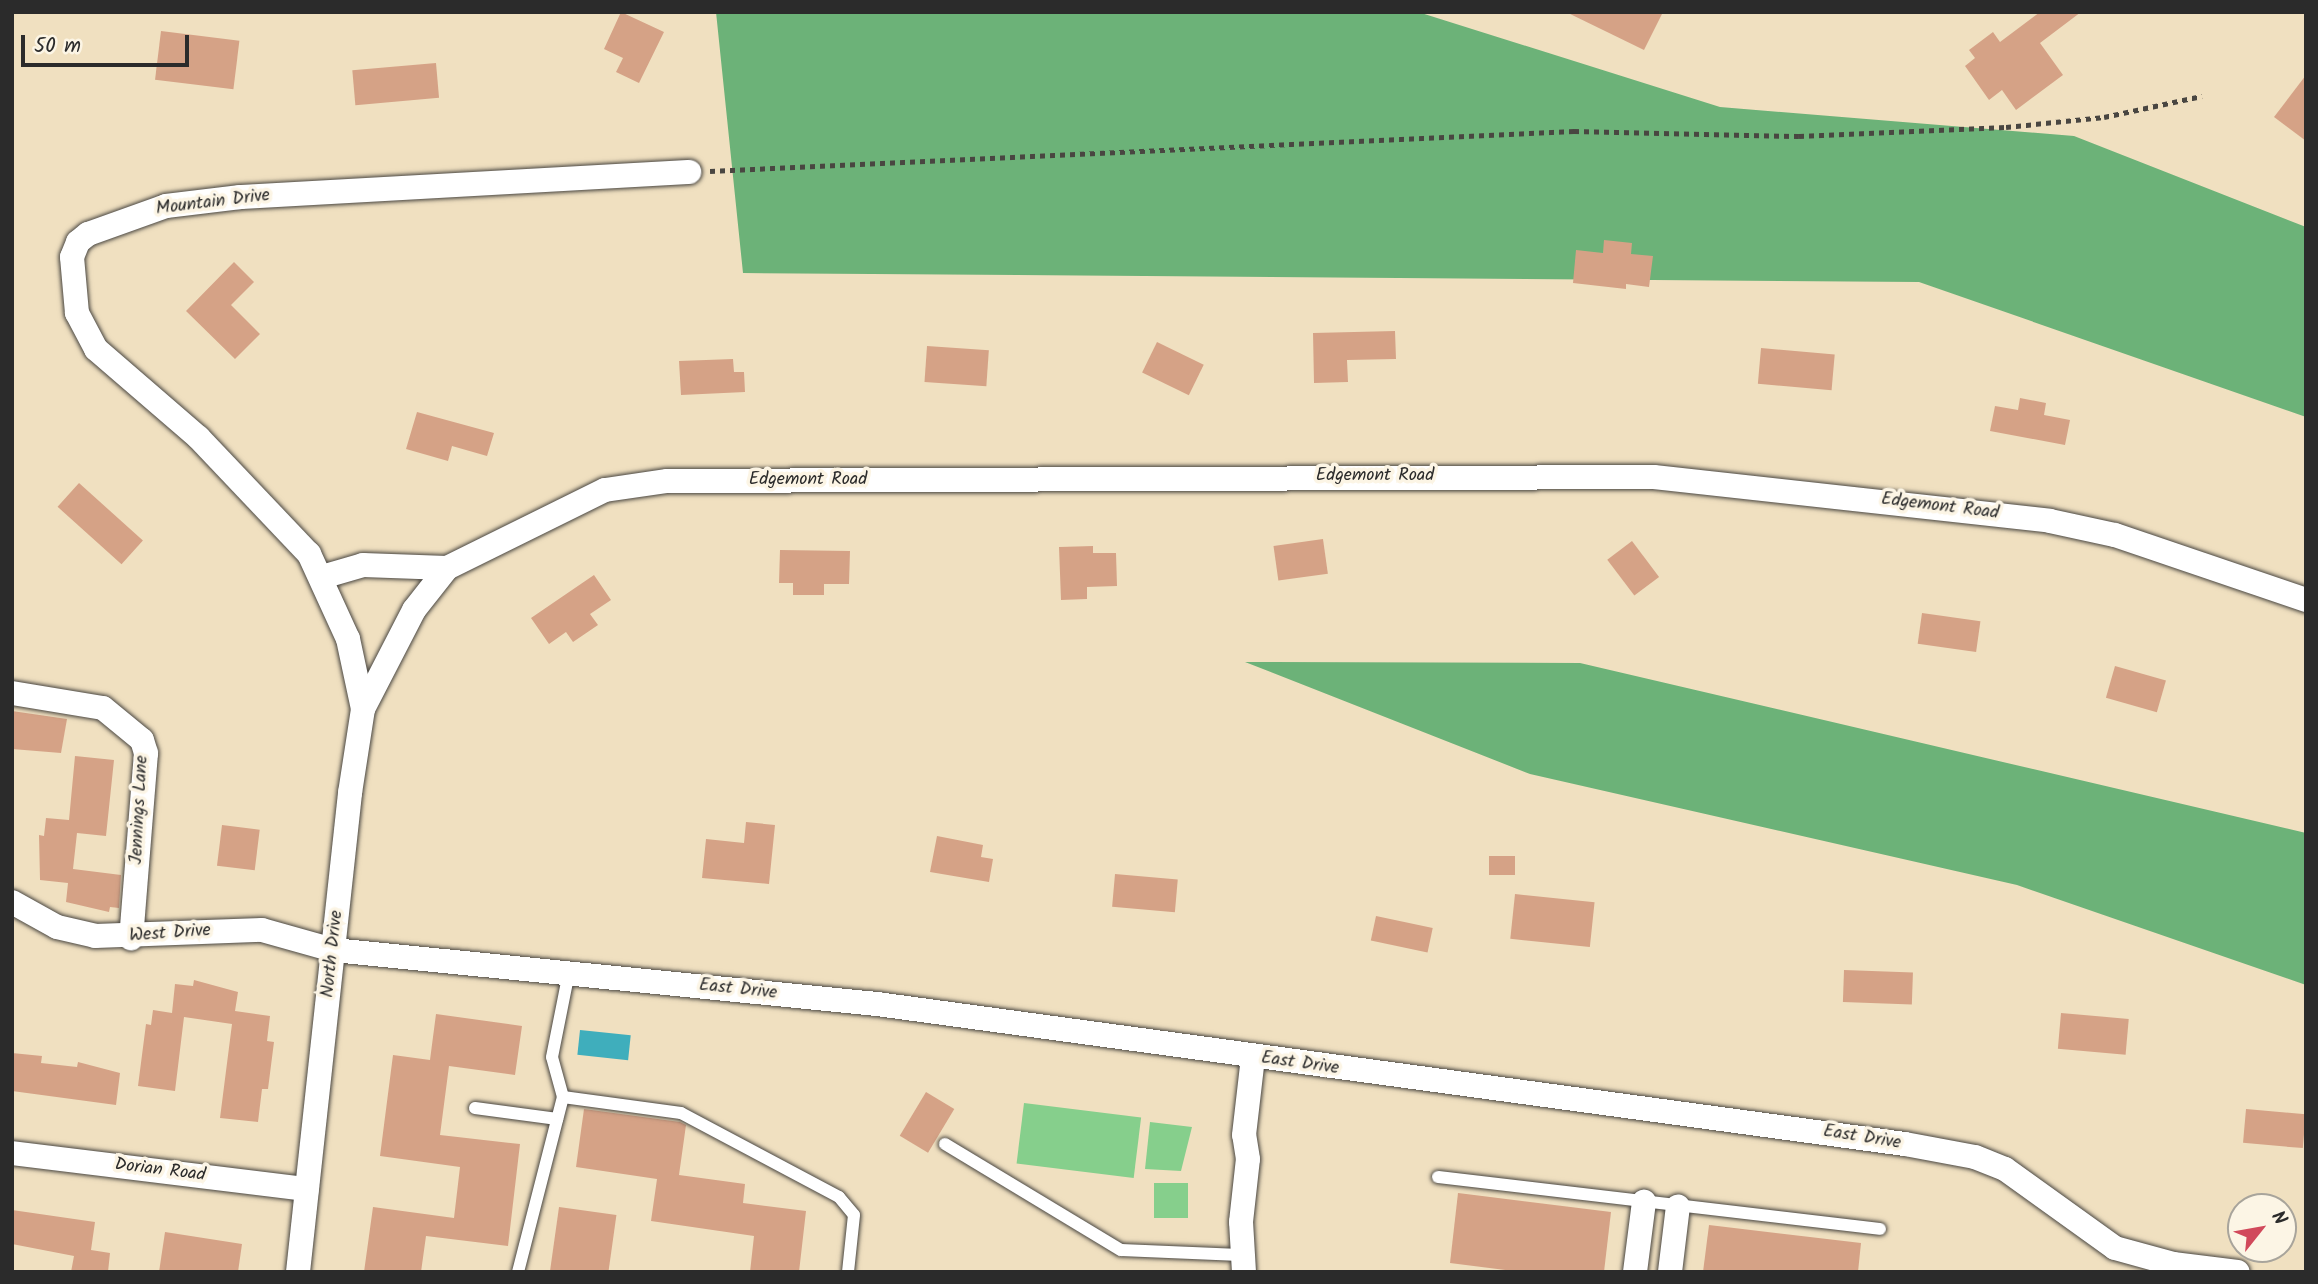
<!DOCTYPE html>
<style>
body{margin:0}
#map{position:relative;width:2318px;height:1284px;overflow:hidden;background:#f0e0c0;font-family:Kalam,sans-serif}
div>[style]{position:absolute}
.green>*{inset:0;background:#86cf8c;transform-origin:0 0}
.forest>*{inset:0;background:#6cb278}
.water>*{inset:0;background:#3faebc;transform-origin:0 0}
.building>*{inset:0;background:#d5a286;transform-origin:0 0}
.path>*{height:4.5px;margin-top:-2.25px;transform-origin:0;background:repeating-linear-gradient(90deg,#494641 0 5px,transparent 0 10px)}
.roads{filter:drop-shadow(0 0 2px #494641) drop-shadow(0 0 2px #494641)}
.service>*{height:12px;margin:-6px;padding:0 6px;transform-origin:6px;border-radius:6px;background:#fff}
.minor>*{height:24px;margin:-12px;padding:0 12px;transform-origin:12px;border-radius:12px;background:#fff}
span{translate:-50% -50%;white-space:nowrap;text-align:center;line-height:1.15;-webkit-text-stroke:7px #fcf5e5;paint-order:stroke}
.street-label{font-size:18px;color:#2b2b2b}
.frame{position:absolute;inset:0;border:14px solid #2b2b2b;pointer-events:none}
.north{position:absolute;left:2227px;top:1193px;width:70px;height:70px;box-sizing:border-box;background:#fcf5e5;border:2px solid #a8a49b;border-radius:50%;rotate:59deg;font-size:19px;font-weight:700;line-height:28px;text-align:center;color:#2b2b2b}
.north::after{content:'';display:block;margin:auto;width:24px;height:32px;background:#d1495b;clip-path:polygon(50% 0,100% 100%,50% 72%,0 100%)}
.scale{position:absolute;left:21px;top:35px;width:168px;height:32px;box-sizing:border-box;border:4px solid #2b2b2b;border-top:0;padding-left:9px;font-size:21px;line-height:24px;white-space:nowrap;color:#2b2b2b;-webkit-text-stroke:5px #fcf5e5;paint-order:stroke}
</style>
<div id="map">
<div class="green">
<div style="left:1024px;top:1103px;width:118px;height:61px;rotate:7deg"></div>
<div style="clip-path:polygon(1150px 1122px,1192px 1127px,1181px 1171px,1145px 1169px)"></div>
<div style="left:1188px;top:1183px;width:35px;height:34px;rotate:90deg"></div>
</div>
<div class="forest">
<div style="clip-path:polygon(716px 12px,1418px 12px,1720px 107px,2074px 136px,2306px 227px,2306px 417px,1919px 282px,743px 273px)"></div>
<div style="clip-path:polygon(1245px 662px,1580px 663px,2306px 833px,2306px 985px,2017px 885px,1530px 774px)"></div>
</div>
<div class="water">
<div style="left:580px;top:1030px;width:51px;height:25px;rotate:6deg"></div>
</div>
<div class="building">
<div style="clip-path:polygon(621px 12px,664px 32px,639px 83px,616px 72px,623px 58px,604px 49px)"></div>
<div style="clip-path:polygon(1566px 12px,1663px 12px,1644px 50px)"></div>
<div style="clip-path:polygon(2040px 12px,2081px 12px,2040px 43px,2063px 75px,2016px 110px,2002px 90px,1989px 100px,1965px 66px,1975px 58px,1969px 50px,1993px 32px,2000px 42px)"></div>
<div style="left:161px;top:31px;width:79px;height:49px;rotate:7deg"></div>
<div style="left:436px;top:63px;width:35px;height:84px;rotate:85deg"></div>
<div style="clip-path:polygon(2306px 75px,2306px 141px,2274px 117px)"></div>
<div style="clip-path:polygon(1604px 240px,1632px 243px,1631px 254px,1653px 256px,1649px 287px,1626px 284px,1626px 289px,1573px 283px,1576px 250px,1603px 253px)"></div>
<div style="clip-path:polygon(234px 262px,254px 282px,231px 305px,260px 334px,235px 359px,186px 311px)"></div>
<div style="clip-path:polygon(1395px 331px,1396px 359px,1347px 360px,1348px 382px,1314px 383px,1313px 333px)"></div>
<div style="left:1157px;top:342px;width:52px;height:34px;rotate:26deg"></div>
<div style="left:927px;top:346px;width:62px;height:36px;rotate:4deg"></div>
<div style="left:1761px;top:348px;width:74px;height:36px;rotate:5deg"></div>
<div style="clip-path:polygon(733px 359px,734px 372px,744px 372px,745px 392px,681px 395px,679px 361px)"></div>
<div style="clip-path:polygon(2020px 398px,2046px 403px,2044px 415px,2070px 420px,2065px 445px,1990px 431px,1995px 406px,2018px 410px)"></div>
<div style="clip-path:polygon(417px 412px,494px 433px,487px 456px,452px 446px,448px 461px,406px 449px)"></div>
<div style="left:79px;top:483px;width:86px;height:32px;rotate:42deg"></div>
<div style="left:1323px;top:539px;width:35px;height:50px;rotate:82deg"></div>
<div style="left:1632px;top:541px;width:45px;height:31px;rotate:53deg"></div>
<div style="clip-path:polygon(1093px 546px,1093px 553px,1116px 553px,1117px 586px,1087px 587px,1087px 599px,1061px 600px,1059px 547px)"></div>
<div style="clip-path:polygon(780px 550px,850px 551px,849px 584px,824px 584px,824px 595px,793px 595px,793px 583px,779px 583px)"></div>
<div style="clip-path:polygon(594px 575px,611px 600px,590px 614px,598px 625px,573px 642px,566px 632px,549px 644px,531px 618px)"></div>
<div style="left:1922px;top:613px;width:59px;height:31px;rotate:8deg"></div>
<div style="left:2115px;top:666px;width:53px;height:33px;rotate:16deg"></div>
<div style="clip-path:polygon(12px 711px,67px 719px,61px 753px,12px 749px)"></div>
<div style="clip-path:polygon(75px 756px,114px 760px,106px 836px,77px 833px,73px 869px,121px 875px,119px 908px,110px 907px,109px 912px,66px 902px,68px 883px,40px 880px,39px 835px,44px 836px,46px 818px,69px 820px)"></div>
<div style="clip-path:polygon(746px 822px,775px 825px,769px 884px,702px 878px,706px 839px,744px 843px)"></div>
<div style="left:222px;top:825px;width:38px;height:41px;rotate:7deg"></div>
<div style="clip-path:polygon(937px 836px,983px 845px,981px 857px,993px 859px,989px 882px,930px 872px)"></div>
<div style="left:1489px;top:856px;width:26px;height:19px"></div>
<div style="left:1115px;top:874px;width:63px;height:33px;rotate:5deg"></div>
<div style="left:1515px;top:894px;width:80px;height:45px;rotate:6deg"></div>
<div style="left:1376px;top:916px;width:58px;height:25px;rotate:12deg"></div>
<div style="left:1844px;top:970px;width:69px;height:32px;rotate:2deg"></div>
<div style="clip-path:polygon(194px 980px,238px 992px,235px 1011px,270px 1016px,267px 1041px,274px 1042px,268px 1089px,262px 1089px,258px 1122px,220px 1118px,232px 1024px,184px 1017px,175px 1091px,138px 1086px,146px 1024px,151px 1025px,153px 1010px,172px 1013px,175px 984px,193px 986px)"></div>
<div style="left:2061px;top:1013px;width:68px;height:36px;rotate:5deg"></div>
<div style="clip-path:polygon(436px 1014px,522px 1026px,515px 1075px,449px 1066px,440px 1135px,520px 1144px,508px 1246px,426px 1236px,421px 1272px,364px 1272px,373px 1207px,454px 1218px,460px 1167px,380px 1156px,393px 1055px,430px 1060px)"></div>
<div style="clip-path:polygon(12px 1053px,42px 1056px,41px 1063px,77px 1067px,78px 1062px,120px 1073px,116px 1105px,12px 1091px)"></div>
<div style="left:926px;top:1092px;width:33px;height:51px;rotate:31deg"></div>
<div style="clip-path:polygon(584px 1109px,680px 1122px,686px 1125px,679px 1175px,745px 1184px,743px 1203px,806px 1211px,799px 1272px,750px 1272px,754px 1236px,651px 1221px,657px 1179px,576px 1167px)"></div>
<div style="left:2246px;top:1109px;width:60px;height:34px;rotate:5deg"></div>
<div style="clip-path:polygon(1458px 1193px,1611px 1212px,1604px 1272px,1521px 1272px,1450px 1263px)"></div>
<div style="left:559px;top:1207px;width:58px;height:66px;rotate:8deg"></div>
<div style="clip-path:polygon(12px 1210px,95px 1222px,91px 1250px,110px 1253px,108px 1272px,71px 1272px,74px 1256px,12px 1244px)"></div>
<div style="clip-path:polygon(1709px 1225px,1861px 1243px,1858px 1272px,1703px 1272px)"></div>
<div style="clip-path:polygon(165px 1232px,242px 1244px,238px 1272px,159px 1272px)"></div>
</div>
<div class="path">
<div style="left:710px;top:171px;width:865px;rotate:-2.65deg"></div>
<div style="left:1574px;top:131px;width:225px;rotate:1.3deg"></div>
<div style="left:1799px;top:136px;width:207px;rotate:-2.5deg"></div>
<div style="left:2006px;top:127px;width:99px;rotate:-5.8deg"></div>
<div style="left:2104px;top:117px;width:100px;rotate:-12.1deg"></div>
</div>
<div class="roads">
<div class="service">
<div style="left:563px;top:1097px;width:119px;rotate:7.7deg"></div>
<div style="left:681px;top:1113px;width:179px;rotate:28deg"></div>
<div style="left:839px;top:1197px;width:23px;rotate:50deg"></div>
<div style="left:854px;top:1215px;width:57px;rotate:96deg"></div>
<div style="left:475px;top:1108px;width:83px;rotate:7.6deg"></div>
<div style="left:945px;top:1144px;width:205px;rotate:31.1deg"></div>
<div style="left:1121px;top:1250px;width:119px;rotate:2.4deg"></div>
<div style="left:1438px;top:1177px;width:445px;rotate:6.7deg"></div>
<div style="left:518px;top:1272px;width:181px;rotate:-75.6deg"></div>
<div style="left:563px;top:1097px;width:41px;rotate:-105.4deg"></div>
<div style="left:552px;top:1057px;width:87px;rotate:-78.7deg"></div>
</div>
<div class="minor">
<div style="left:447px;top:568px;width:176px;rotate:-26.3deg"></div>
<div style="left:605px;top:490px;width:63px;rotate:-8.3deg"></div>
<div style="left:667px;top:481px;width:987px;rotate:-0.23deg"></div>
<div style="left:1654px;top:477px;width:398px;rotate:6.3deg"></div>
<div style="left:2050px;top:521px;width:66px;rotate:12.2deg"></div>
<div style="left:2115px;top:535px;width:202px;rotate:18.8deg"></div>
<div style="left:322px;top:577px;width:43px;rotate:-16.3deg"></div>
<div style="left:363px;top:565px;width:84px;rotate:2deg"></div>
<div style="left:447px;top:568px;width:53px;rotate:128.2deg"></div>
<div style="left:414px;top:610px;width:111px;rotate:117.3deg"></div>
<div style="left:12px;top:693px;width:92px;rotate:9.4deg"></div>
<div style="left:103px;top:708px;width:50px;rotate:39.4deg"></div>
<div style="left:142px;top:740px;width:14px;rotate:73deg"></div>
<div style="left:146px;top:753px;width:186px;rotate:94.6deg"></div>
<div style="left:12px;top:902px;width:51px;rotate:29.1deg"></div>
<div style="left:57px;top:927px;width:39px;rotate:13deg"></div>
<div style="left:95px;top:936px;width:167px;rotate:-2.1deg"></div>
<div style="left:262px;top:930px;width:74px;rotate:15.7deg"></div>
<div style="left:333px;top:950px;width:547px;rotate:5.67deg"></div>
<div style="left:877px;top:1004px;width:1037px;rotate:7.76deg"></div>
<div style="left:1905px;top:1144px;width:71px;rotate:10.5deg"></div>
<div style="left:1975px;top:1157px;width:32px;rotate:22deg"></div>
<div style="left:2005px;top:1169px;width:135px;rotate:35.7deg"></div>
<div style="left:2115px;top:1248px;width:60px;rotate:15.4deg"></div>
<div style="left:2173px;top:1264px;width:65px;rotate:7deg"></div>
<div style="left:12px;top:1153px;width:297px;rotate:7deg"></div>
<div style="left:298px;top:1272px;width:482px;rotate:-83.8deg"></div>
<div style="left:350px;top:793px;width:85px;rotate:-81.2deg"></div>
<div style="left:363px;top:709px;width:72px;rotate:-102.1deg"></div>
<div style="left:348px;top:639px;width:94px;rotate:-114.6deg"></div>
<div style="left:309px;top:554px;width:160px;rotate:-133.5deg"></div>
<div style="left:199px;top:438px;width:136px;rotate:-139.2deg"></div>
<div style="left:96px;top:349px;width:41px;rotate:-117.8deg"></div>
<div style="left:77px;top:313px;width:56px;rotate:-95.1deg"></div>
<div style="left:72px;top:257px;width:16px;rotate:-68deg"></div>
<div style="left:78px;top:242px;width:13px;rotate:-39deg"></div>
<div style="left:88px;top:234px;width:83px;rotate:-19.7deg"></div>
<div style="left:166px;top:206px;width:75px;rotate:-6.9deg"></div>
<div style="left:240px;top:197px;width:450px;rotate:-3.2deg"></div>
<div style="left:1244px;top:1272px;width:50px;rotate:-93.4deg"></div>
<div style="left:1241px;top:1222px;width:63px;rotate:-83.7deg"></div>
<div style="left:1248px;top:1159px;width:24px;rotate:-99deg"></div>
<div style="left:1244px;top:1135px;width:79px;rotate:-83.4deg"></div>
<div style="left:1635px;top:1272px;width:71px;rotate:-82.7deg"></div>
<div style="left:1670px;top:1272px;width:66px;rotate:-83.1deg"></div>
</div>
</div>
<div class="street-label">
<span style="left:213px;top:203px;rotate:-7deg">Mountain Drive</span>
<span style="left:1375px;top:476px">Edgemont Road</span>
<span style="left:808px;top:480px">Edgemont Road</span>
<span style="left:1940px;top:507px;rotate:7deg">Edgemont Road</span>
<span style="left:140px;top:810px;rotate:-87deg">Jennings Lane</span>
<span style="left:170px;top:934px;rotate:-4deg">West Drive</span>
<span style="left:333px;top:954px;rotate:-84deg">North Drive</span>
<span style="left:738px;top:990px;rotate:6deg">East Drive</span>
<span style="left:1300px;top:1064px;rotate:8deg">East Drive</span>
<span style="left:1862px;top:1138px;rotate:9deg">East Drive</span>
<span style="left:160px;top:1171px;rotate:7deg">Dorian Road</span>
</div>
<div class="frame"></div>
<div class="north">N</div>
<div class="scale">50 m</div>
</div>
